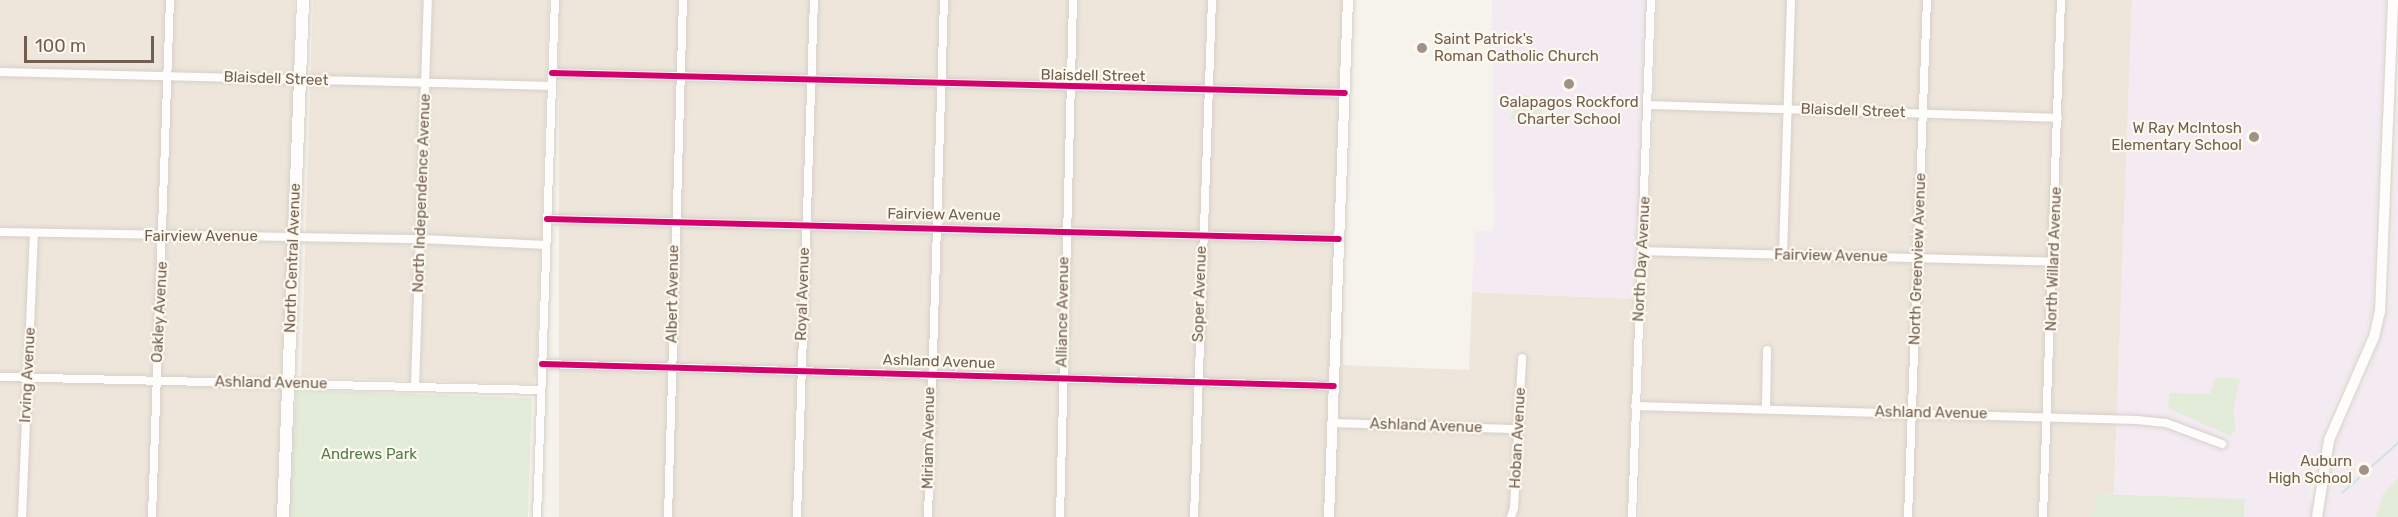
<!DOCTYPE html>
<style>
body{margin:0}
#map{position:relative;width:2398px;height:517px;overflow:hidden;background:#f6f3ec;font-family:Rubik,sans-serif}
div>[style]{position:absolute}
.residential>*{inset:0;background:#eee6db;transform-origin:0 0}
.education>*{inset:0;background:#f4ebf2}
.green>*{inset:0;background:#e2ecd8;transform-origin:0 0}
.stream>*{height:2px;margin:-1px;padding:0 1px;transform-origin:1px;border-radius:1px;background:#d0e2e5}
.roads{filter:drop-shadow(0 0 2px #d5d0ca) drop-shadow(0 0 2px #d5d0ca)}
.minor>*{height:8px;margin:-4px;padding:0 4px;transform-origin:4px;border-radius:4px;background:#fefdfc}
.tertiary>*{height:10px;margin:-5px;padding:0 5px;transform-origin:5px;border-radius:5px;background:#fefdfc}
.secondary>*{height:12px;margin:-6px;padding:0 6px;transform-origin:6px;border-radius:6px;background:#fefdfc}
.cycleway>*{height:6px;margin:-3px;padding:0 3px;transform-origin:3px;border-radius:3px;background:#d6006c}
.dots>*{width:16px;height:16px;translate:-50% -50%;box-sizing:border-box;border:3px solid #fdf9ef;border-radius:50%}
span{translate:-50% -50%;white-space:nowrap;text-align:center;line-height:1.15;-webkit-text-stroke:4.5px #fdf9ef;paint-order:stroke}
.poi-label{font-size:15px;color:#725e4f}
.left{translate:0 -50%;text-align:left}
.right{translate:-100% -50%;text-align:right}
.street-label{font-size:15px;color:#725e4f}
.park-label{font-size:15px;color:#557c4b}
.scale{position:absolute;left:24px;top:36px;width:130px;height:27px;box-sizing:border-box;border:3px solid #725e4f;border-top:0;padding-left:8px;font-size:18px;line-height:21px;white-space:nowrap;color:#725e4f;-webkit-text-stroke:4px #fdf9ef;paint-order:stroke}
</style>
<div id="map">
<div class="residential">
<div style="left:0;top:0;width:294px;height:517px"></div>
<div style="clip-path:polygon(313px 0,549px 0,536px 376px,532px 384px,301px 377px)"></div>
<div style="left:559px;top:0;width:784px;height:517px"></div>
<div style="clip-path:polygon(1657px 0,2132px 0,2114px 494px,2097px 494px,2092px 517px,1639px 517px)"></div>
<div style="clip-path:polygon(1472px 292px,1636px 299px,1627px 517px,1336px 517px,1341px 365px,1469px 370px)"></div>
</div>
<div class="education">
<div style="clip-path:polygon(1492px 0,1647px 0,1636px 299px,1472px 292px,1475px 231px,1494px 231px)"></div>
<div style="clip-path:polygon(2132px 0,2386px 0,2372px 311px,2360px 351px,2331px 411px,2313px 469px,2309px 502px,2325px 503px,2336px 442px,2369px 371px,2389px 306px,2398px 104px,2398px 517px,2244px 517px,2245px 500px,2114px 494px)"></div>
</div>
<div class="green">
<div style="clip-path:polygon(1520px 93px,1541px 101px,1543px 122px,1510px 119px)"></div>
<div style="clip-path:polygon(2215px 377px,2240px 379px,2233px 411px,2236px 430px,2230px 436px,2168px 408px,2170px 393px,2210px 394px)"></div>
<div style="left:296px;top:390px;width:236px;height:127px;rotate:2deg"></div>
<div style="clip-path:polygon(2398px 478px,2398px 517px,2376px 517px,2383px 494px)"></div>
<div style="clip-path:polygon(2097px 494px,2245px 499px,2244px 517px,2092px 517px)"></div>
</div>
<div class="stream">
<div style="left:2342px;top:493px;width:75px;rotate:-41.8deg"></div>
</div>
<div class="roads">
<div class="minor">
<div style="left:0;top:72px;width:552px;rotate:1.45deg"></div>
<div style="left:552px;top:73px;width:793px;rotate:1.44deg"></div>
<div style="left:1649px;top:105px;width:409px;rotate:1.8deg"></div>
<div style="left:547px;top:219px;width:792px;rotate:1.45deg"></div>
<div style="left:0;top:232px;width:422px;rotate:1deg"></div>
<div style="left:422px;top:239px;width:124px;rotate:2.8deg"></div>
<div style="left:1643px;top:251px;width:411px;rotate:1.5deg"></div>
<div style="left:1783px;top:255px;width:255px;rotate:-88.2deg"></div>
<div style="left:542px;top:364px;width:792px;rotate:1.59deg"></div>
<div style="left:0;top:377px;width:541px;rotate:1.38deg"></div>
<div style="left:415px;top:386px;width:386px;rotate:-88.1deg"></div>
<div style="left:1635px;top:406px;width:502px;rotate:1.6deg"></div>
<div style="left:2137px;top:420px;width:29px;rotate:6deg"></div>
<div style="left:2166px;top:423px;width:60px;rotate:20.6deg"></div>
<div style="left:1766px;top:409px;width:59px;rotate:-89deg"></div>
<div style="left:1333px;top:423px;width:185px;rotate:1.9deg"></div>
<div style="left:22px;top:517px;width:284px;rotate:-87.6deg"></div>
<div style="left:152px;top:517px;width:517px;rotate:-88.01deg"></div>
<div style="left:537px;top:517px;width:517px;rotate:-88.01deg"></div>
<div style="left:668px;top:517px;width:517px;rotate:-88.34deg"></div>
<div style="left:797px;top:517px;width:517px;rotate:-88.12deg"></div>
<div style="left:928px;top:517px;width:517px;rotate:-88.23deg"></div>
<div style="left:1060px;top:517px;width:517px;rotate:-88.56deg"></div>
<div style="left:1194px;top:517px;width:517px;rotate:-88.01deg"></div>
<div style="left:1511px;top:517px;width:9px;rotate:-72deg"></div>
<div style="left:1514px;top:508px;width:150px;rotate:-86.9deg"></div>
<div style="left:1632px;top:517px;width:517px;rotate:-87.9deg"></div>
<div style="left:1908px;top:517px;width:517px;rotate:-87.9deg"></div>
<div style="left:2043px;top:517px;width:517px;rotate:-88.01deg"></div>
</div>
<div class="tertiary">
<div style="left:1329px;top:517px;width:517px;rotate:-87.9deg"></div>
<div style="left:2317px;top:517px;width:78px;rotate:-81.1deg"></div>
<div style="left:2329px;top:440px;width:112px;rotate:-66.4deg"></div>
<div style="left:2374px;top:337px;width:26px;rotate:-77deg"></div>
<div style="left:2380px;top:312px;width:312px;rotate:-87.6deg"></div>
</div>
<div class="secondary">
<div style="left:283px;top:517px;width:517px;rotate:-87.78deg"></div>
</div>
</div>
<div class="cycleway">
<div style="left:552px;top:73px;width:793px;rotate:1.44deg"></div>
<div style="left:547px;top:219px;width:792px;rotate:1.45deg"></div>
<div style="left:542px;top:364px;width:792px;rotate:1.59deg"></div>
</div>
<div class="dots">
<div style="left:1422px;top:48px;background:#a09286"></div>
<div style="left:1569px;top:84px;background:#a09286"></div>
<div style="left:2254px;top:137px;background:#a09286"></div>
<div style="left:2364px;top:470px;background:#a09286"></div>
</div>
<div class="poi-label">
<span class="left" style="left:1434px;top:48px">Saint Patrick's<br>Roman Catholic Church</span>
<span style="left:1569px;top:111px">Galapagos Rockford<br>Charter School</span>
<span class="right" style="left:2242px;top:137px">W Ray McIntosh<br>Elementary School</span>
<span class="right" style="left:2352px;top:470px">Auburn<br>High School</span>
</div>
<div class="street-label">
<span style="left:1093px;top:76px;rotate:1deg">Blaisdell Street</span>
<span style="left:276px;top:79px;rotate:2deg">Blaisdell Street</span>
<span style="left:1853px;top:111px;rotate:2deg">Blaisdell Street</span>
<span style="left:422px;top:193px;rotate:-88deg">North Independence Avenue</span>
<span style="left:944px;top:215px;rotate:1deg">Fairview Avenue</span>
<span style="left:201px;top:237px">Fairview Avenue</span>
<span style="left:1831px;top:256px;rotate:1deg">Fairview Avenue</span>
<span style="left:293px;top:258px;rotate:-88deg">North Central Avenue</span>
<span style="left:1642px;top:259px;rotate:-87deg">North Day Avenue</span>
<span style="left:1918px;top:259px;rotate:-88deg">North Greenview Avenue</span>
<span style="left:2054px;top:259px;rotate:-88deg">North Willard Avenue</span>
<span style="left:673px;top:294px;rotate:-89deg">Albert Avenue</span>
<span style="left:803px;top:294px;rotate:-88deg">Royal Avenue</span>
<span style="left:1200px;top:294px;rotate:-88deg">Soper Avenue</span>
<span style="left:160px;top:312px;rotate:-87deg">Oakley Avenue</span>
<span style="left:1063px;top:312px;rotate:-89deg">Alliance Avenue</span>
<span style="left:939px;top:362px;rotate:2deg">Ashland Avenue</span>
<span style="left:28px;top:375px;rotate:-87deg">Irving Avenue</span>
<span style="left:271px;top:383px;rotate:1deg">Ashland Avenue</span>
<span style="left:1931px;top:413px;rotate:1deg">Ashland Avenue</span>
<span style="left:1426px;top:426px;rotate:2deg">Ashland Avenue</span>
<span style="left:929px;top:438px;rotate:-89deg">Miriam Avenue</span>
<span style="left:1518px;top:438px;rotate:-87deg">Hoban Avenue</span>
</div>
<div class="park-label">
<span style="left:369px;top:455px">Andrews Park</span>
</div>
<div class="scale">100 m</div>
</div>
